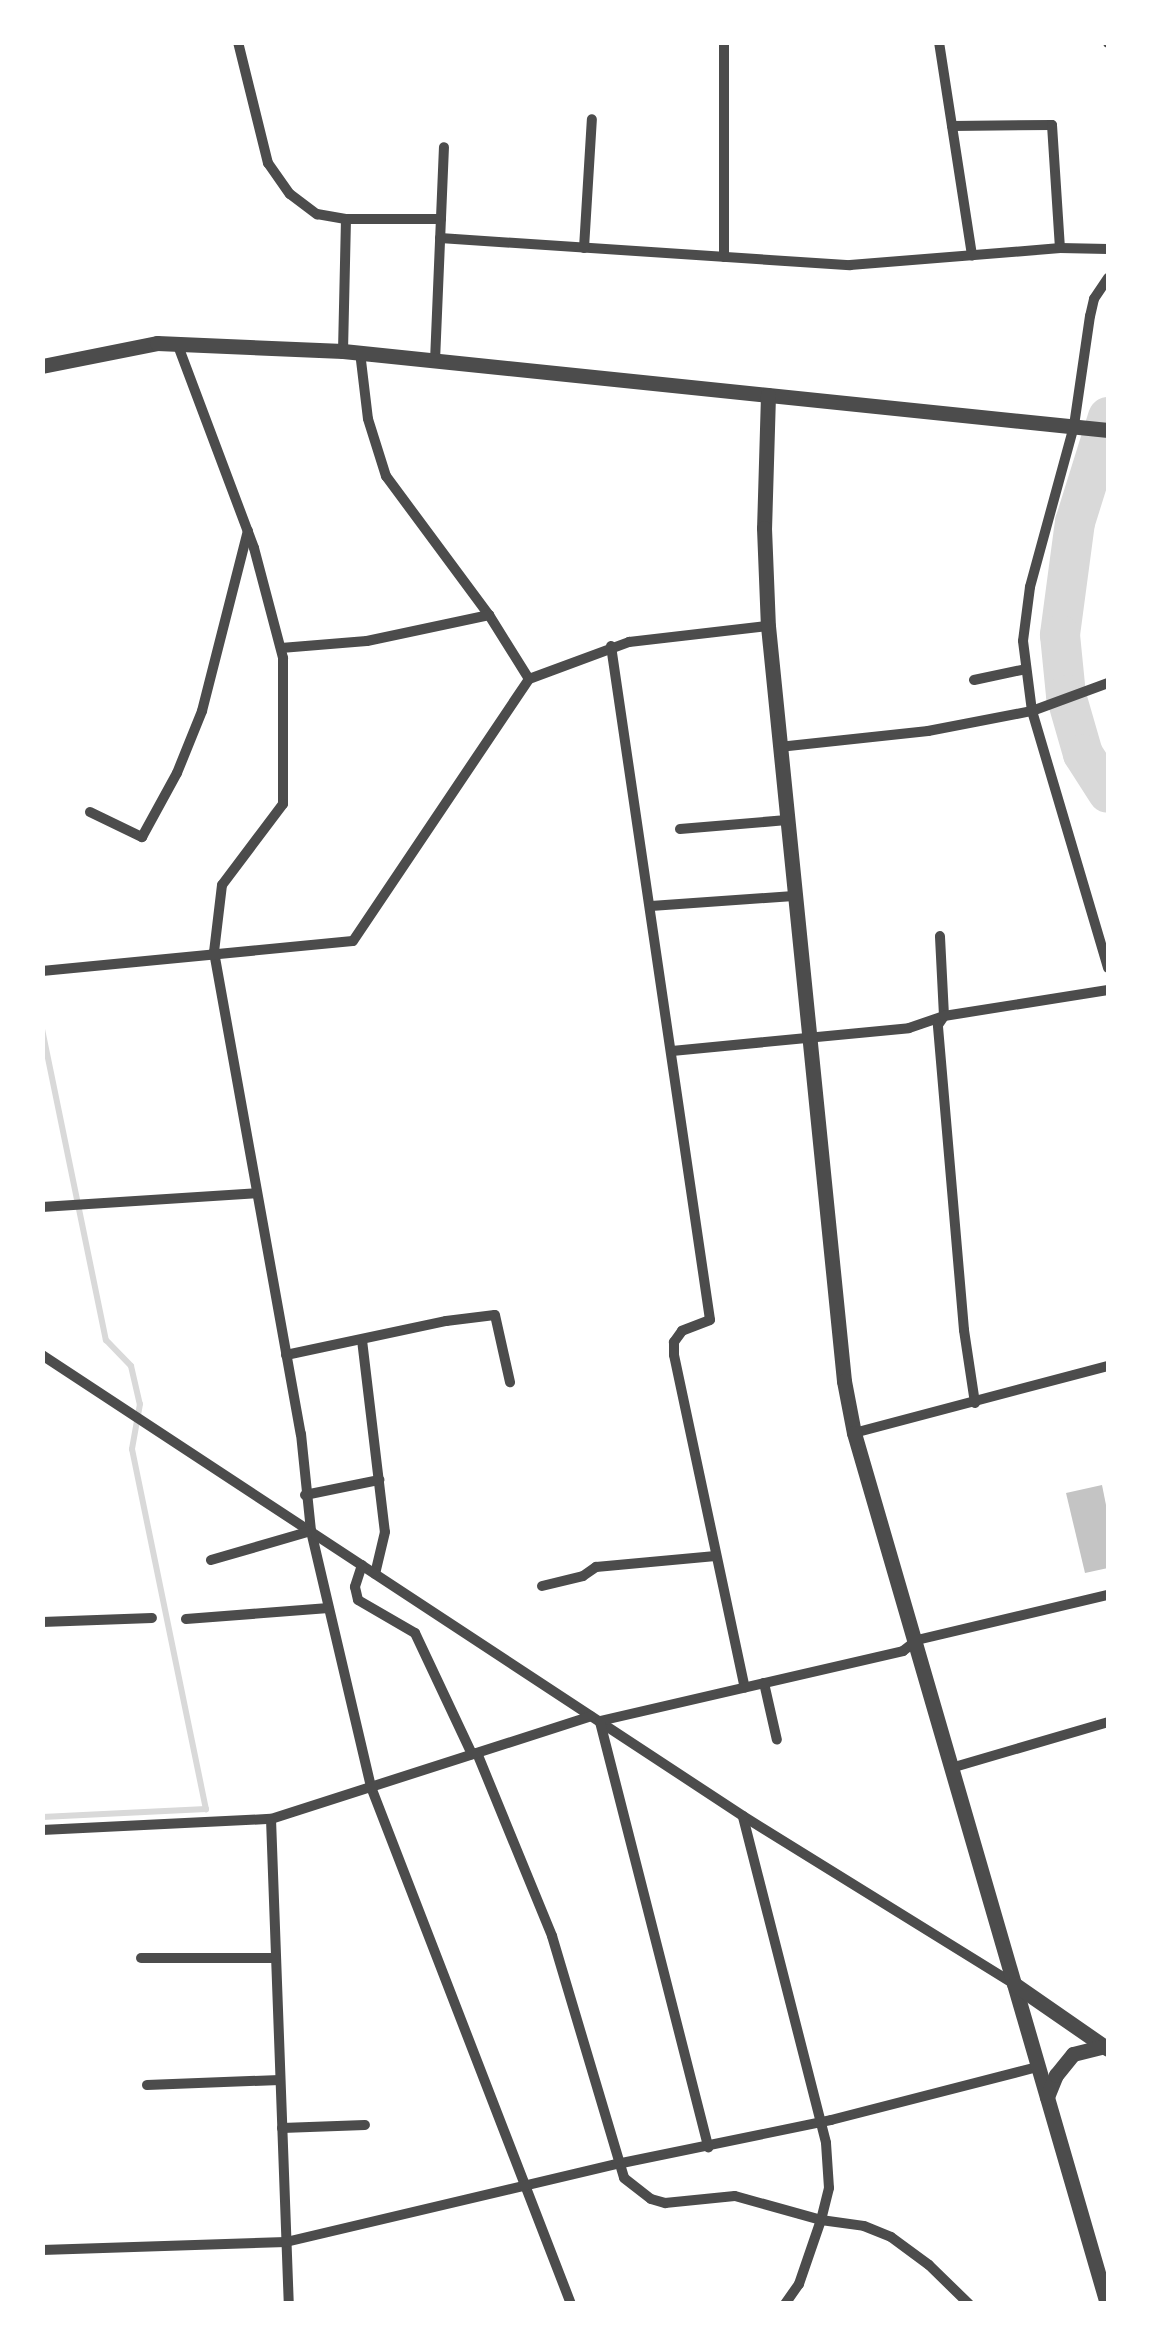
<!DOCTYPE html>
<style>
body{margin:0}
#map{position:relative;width:1151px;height:2346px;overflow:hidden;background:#fff;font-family:Figtree,sans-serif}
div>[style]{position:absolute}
.stream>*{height:6px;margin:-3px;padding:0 3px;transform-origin:3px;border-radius:3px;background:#d9d9d9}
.river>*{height:40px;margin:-20px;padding:0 20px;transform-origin:20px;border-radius:20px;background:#d9d9d9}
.building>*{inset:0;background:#c4c4c4}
.minor>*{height:10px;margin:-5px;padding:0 5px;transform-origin:5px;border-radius:5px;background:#4c4c4c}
.tertiary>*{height:15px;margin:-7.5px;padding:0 7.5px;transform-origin:7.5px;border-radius:7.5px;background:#4c4c4c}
span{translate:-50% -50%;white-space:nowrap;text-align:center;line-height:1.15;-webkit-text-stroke:8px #fff;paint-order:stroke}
.frame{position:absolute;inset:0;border:45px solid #fff;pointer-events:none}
</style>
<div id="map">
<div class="stream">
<div style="left:42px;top:1029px;width:318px;rotate:78.4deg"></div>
<div style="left:106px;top:1340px;width:36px;rotate:46deg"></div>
<div style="left:131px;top:1366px;width:39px;rotate:77deg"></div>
<div style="left:140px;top:1404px;width:46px;rotate:100.1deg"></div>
<div style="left:132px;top:1449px;width:368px;rotate:78.4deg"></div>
<div style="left:206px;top:1809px;width:164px;rotate:177.2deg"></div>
</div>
<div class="river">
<div style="left:1108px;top:417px;width:110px;rotate:107.4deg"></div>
<div style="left:1075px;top:522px;width:114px;rotate:97.6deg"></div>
<div style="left:1060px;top:635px;width:60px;rotate:84.3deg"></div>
<div style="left:1066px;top:695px;width:61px;rotate:73.9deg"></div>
<div style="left:1083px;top:754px;width:46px;rotate:57.3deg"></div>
</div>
<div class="building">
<div style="clip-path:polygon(1102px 1485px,1108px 1515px,1108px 1568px,1085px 1573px,1066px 1493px)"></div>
</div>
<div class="minor">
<div style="left:238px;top:42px;width:125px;rotate:76.1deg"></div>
<div style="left:268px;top:163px;width:38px;rotate:55deg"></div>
<div style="left:290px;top:194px;width:34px;rotate:37deg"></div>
<div style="left:317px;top:214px;width:29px;rotate:10deg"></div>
<div style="left:346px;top:219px;width:95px"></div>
<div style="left:939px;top:42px;width:216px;rotate:81.2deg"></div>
<div style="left:1108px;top:42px;width:1px;rotate:90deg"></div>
<div style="left:952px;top:126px;width:100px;rotate:-0.6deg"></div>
<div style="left:1052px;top:125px;width:123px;rotate:86.3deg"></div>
<div style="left:440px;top:238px;width:411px;rotate:3.8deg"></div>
<div style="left:850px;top:265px;width:211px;rotate:-4.6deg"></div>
<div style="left:1060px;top:248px;width:48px;rotate:1.2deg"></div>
<div style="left:584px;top:248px;width:129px;rotate:-86.5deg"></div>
<div style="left:724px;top:257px;width:215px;rotate:-90deg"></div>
<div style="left:1108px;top:278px;width:25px;rotate:124deg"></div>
<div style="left:1094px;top:299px;width:17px;rotate:103deg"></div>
<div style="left:1090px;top:316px;width:111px;rotate:98.3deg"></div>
<div style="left:1074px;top:426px;width:167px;rotate:105.3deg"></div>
<div style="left:1030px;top:587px;width:54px;rotate:97.4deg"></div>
<div style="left:1023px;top:641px;width:71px;rotate:82.7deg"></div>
<div style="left:1032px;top:711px;width:268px;rotate:73.5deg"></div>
<div style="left:177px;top:343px;width:219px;rotate:69.4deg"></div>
<div style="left:254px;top:548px;width:114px;rotate:75.2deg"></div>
<div style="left:283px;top:658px;width:146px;rotate:90deg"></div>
<div style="left:283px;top:804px;width:101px;rotate:127deg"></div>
<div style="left:222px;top:885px;width:67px;rotate:96.8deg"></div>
<div style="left:214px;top:952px;width:490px;rotate:79.8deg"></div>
<div style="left:301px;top:1434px;width:98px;rotate:84.1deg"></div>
<div style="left:311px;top:1531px;width:263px;rotate:76.8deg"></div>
<div style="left:371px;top:1787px;width:554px;rotate:68.85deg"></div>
<div style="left:343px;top:351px;width:132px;rotate:-88.7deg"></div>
<div style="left:360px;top:352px;width:67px;rotate:83.2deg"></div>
<div style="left:368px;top:419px;width:60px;rotate:72.5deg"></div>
<div style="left:386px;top:476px;width:173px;rotate:53.5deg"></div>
<div style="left:489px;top:615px;width:75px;rotate:58deg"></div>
<div style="left:435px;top:361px;width:214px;rotate:-87.6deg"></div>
<div style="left:611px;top:646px;width:681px;rotate:81.64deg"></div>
<div style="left:710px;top:1320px;width:30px;rotate:159deg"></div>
<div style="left:682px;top:1331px;width:14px;rotate:126deg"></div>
<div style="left:674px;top:1342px;width:13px;rotate:90deg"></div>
<div style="left:674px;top:1355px;width:340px;rotate:78deg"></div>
<div style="left:281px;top:648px;width:86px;rotate:-4.7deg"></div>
<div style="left:367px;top:641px;width:125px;rotate:-12deg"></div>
<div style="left:974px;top:680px;width:53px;rotate:-11.9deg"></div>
<div style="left:779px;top:747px;width:150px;rotate:-6.1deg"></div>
<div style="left:928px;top:731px;width:106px;rotate:-10.9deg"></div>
<div style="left:1032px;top:711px;width:81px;rotate:-20.2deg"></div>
<div style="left:90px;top:812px;width:58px;rotate:25.7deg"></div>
<div style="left:142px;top:837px;width:73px;rotate:-61.3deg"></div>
<div style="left:177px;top:773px;width:67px;rotate:-68deg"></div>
<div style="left:202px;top:711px;width:186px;rotate:-75.7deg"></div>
<div style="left:680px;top:829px;width:107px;rotate:-4.8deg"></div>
<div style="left:651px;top:906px;width:143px;rotate:-4deg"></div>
<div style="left:42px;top:971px;width:312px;rotate:-5.5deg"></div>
<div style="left:353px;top:941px;width:316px;rotate:-56.1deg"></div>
<div style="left:529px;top:679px;width:107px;rotate:-20.3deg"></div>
<div style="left:629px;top:642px;width:140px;rotate:-6.6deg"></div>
<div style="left:672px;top:1051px;width:238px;rotate:-5.5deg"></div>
<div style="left:909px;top:1028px;width:37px;rotate:-19deg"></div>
<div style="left:944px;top:1016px;width:80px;rotate:-92.9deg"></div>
<div style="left:42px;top:1207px;width:215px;rotate:-3.7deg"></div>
<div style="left:362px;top:1340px;width:193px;rotate:83.2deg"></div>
<div style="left:385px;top:1532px;width:43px;rotate:103.4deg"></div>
<div style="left:42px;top:1355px;width:839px;rotate:33.33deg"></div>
<div style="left:743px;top:1816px;width:319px;rotate:31.8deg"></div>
<div style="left:286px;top:1355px;width:164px;rotate:-12deg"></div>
<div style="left:446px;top:1321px;width:49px;rotate:-7deg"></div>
<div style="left:495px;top:1315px;width:69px;rotate:77.4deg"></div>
<div style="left:975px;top:1403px;width:74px;rotate:-98.6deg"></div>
<div style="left:964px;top:1330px;width:306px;rotate:-94.9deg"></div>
<div style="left:938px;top:1025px;width:11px;rotate:-56deg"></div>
<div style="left:944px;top:1016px;width:166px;rotate:-9deg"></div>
<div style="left:854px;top:1433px;width:263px;rotate:-14.8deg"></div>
<div style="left:305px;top:1495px;width:76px;rotate:-11.5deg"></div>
<div style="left:211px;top:1560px;width:104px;rotate:-16.2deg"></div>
<div style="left:362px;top:1565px;width:23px;rotate:108deg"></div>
<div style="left:355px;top:1587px;width:13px;rotate:77deg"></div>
<div style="left:358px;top:1600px;width:66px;rotate:30.1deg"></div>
<div style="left:415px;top:1633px;width:134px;rotate:64.8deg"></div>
<div style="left:542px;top:1586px;width:42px;rotate:-13.7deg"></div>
<div style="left:583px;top:1576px;width:16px;rotate:-35deg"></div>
<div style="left:596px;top:1567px;width:120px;rotate:-5.3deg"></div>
<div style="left:186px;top:1619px;width:143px;rotate:-4.4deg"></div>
<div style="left:42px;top:1622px;width:110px;rotate:-2.1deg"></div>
<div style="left:764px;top:1683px;width:58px;rotate:77.2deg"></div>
<div style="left:600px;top:1721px;width:311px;rotate:-13deg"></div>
<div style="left:903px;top:1651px;width:18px;rotate:-38deg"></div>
<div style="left:917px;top:1640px;width:196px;rotate:-13.3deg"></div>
<div style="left:600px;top:1722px;width:439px;rotate:75.7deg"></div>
<div style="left:477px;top:1753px;width:198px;rotate:67.7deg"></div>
<div style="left:552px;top:1936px;width:252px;rotate:73.4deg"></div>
<div style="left:624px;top:2178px;width:34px;rotate:38deg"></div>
<div style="left:651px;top:2199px;width:15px;rotate:16deg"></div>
<div style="left:665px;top:2203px;width:70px;rotate:-5.7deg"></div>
<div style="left:735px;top:2196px;width:89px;rotate:15.6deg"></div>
<div style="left:821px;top:2220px;width:43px;rotate:7.9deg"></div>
<div style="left:864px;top:2226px;width:29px;rotate:22deg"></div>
<div style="left:891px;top:2237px;width:47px;rotate:36.4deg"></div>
<div style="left:929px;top:2265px;width:56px;rotate:44.3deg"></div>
<div style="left:951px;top:1768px;width:164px;rotate:-16.3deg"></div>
<div style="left:743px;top:1817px;width:336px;rotate:75.7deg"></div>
<div style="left:826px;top:2143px;width:45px;rotate:86.2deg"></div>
<div style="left:829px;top:2188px;width:33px;rotate:104deg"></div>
<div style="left:821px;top:2220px;width:68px;rotate:109deg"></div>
<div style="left:799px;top:2284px;width:24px;rotate:125deg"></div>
<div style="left:271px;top:1819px;width:485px;rotate:87.9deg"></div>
<div style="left:42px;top:1830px;width:229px;rotate:-2.8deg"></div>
<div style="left:271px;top:1819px;width:336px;rotate:-17.8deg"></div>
<div style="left:141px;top:1958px;width:135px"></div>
<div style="left:147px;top:2085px;width:133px;rotate:-2.2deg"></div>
<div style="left:282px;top:2128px;width:83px;rotate:-2.1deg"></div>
<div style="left:42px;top:2250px;width:244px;rotate:-1.9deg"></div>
<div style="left:286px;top:2242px;width:340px;rotate:-13.3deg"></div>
<div style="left:617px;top:2164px;width:218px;rotate:-11.6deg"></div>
<div style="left:831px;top:2120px;width:213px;rotate:-14.4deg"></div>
</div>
<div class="tertiary">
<div style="left:42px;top:366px;width:117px;rotate:-11.3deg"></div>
<div style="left:157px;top:343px;width:186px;rotate:2.5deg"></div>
<div style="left:343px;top:351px;width:769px;rotate:5.9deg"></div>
<div style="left:768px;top:395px;width:133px;rotate:91.7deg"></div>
<div style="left:764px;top:528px;width:98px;rotate:87.7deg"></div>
<div style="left:768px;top:626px;width:759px;rotate:84.25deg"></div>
<div style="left:844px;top:1381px;width:53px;rotate:79.1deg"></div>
<div style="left:854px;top:1433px;width:907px;rotate:73.8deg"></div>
<div style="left:1014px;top:1984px;width:114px;rotate:34.7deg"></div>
<div style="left:1047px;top:2097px;width:24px;rotate:-68deg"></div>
<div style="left:1056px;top:2075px;width:27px;rotate:-51deg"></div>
<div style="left:1073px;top:2054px;width:32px;rotate:-14deg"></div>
</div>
<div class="frame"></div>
</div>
